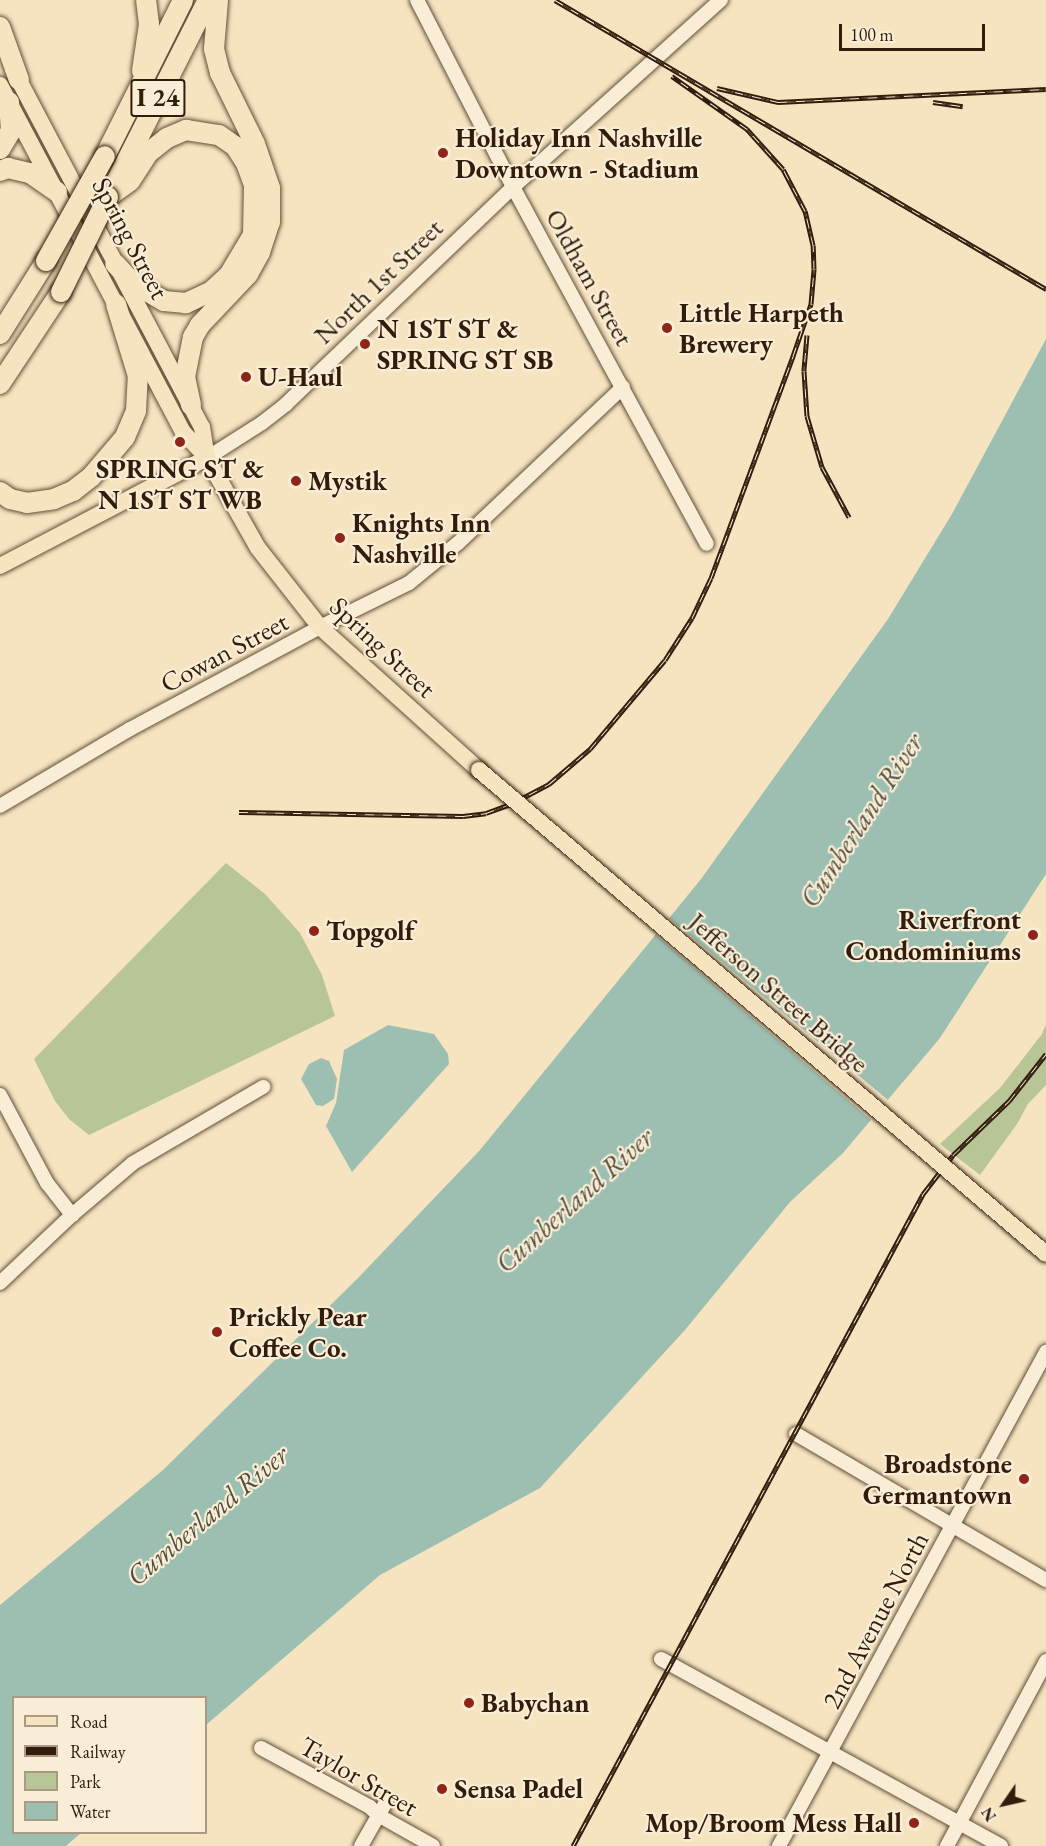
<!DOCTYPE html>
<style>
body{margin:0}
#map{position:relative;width:1046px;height:1846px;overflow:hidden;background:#f6e4c0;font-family:"EB Garamond",serif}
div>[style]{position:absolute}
.green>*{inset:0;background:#b8c596}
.water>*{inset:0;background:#9dbfb2}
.pier>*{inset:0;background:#f6e4c0}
.roads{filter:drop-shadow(0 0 2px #634f39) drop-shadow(0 0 2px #634f39)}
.minor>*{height:14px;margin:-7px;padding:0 7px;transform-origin:7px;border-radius:7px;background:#f9edd6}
.major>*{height:16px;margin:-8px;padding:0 8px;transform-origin:8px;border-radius:8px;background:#f6e4c0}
.highway>*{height:20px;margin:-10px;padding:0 10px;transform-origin:10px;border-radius:10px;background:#f6e4c0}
.rail>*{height:5px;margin-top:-2.5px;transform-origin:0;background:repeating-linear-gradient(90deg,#f9edd6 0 9px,#321d0c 0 18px);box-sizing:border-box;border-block:2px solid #321d0c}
.bridges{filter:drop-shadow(0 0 2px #321d0c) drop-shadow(0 0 2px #321d0c)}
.major-bridge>*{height:16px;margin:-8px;padding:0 8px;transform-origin:8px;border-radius:8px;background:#f6e4c0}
.highway-bridge>*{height:20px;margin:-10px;padding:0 10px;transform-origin:10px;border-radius:10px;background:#f6e4c0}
.dots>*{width:16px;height:16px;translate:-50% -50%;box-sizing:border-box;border:3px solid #f9edd6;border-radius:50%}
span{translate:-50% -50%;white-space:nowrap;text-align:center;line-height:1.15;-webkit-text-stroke:4.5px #f9edd6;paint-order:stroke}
.shield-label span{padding:2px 4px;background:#f9edd6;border:2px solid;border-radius:4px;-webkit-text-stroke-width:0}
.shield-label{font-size:26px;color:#321d0c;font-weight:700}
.poi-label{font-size:27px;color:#321d0c;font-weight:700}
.left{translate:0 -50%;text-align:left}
.right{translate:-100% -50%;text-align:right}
.street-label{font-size:27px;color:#321d0c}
.water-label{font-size:28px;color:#524e3e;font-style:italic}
.legend{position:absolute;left:12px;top:1696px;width:195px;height:138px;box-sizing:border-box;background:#f9edd6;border:2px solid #a99a85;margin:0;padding:8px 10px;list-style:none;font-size:18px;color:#321d0c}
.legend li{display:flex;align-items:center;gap:12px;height:30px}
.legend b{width:30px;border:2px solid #a99a85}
.north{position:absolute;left:974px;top:1774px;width:60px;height:60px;-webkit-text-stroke:4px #f9edd6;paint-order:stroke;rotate:236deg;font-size:16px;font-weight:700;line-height:24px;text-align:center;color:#321d0c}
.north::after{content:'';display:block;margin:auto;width:21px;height:27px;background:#321d0c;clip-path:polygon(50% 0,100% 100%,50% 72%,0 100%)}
.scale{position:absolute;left:839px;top:24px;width:146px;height:27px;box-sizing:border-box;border:3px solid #321d0c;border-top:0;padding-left:8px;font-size:18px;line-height:21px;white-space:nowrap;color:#321d0c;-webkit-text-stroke:4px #f9edd6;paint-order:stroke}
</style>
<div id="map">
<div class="green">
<div style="clip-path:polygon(226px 863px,265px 894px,300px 933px,322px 975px,335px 1016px,89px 1135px,70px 1120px,55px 1101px,34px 1059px)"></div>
<div style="clip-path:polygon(1046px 1024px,1046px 1085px,1028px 1104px,1017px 1124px,980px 1175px,940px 1144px,1000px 1088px,1042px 1034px)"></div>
</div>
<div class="water">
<div style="clip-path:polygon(1046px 339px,1046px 874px,940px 1038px,843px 1153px,790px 1202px,685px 1330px,540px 1488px,380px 1575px,206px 1725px,206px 1698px,14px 1698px,14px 1832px,81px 1833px,66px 1846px,0 1846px,0 1605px,163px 1470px,358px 1278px,480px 1150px,701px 879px,888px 619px,952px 514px)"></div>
<div style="clip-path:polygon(388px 1025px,434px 1034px,448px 1054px,449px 1064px,352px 1172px,326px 1126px,336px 1103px,344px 1050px)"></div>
<div style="clip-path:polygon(321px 1058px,329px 1061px,337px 1079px,334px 1099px,323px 1106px,316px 1105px,301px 1079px,309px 1064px)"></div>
</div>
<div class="pier">
<div style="clip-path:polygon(669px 918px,888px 1100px,871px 1120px,656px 935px)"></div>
</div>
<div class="roads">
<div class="minor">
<div style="left:417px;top:0;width:210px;rotate:62.8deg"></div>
<div style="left:513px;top:187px;width:406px;rotate:61.5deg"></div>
<div style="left:207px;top:458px;width:65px;rotate:-32.5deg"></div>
<div style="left:262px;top:423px;width:31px;rotate:-38deg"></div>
<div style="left:286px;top:404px;width:314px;rotate:-43.7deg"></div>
<div style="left:513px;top:187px;width:280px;rotate:-42deg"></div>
<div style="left:0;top:806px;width:151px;rotate:-30.6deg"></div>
<div style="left:130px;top:729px;width:216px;rotate:-28.2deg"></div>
<div style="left:320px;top:627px;width:99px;rotate:-26.3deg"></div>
<div style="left:409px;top:583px;width:63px;rotate:-39.2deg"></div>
<div style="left:458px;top:543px;width:227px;rotate:-43.4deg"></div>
<div style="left:0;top:1095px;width:100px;rotate:61.9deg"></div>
<div style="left:47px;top:1183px;width:41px;rotate:52deg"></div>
<div style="left:0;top:1283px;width:99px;rotate:-43.4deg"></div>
<div style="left:72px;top:1215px;width:80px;rotate:-40.4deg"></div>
<div style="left:133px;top:1163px;width:151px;rotate:-30.3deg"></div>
<div style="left:796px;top:1434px;width:290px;rotate:30.3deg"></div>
<div style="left:661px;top:1659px;width:388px;rotate:28.8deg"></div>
<div style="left:261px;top:1748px;width:124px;rotate:28.4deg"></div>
<div style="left:370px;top:1807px;width:11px;rotate:45deg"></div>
<div style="left:378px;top:1815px;width:63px;rotate:29.4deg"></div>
<div style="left:361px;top:1846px;width:51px;rotate:-60.4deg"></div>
<div style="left:779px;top:1846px;width:562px;rotate:-61.61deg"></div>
<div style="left:947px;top:1846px;width:210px;rotate:-61.8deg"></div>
</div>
<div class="major">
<div style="left:13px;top:69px;width:405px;rotate:62.2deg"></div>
<div style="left:202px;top:427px;width:31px;rotate:81deg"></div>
<div style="left:0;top:85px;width:392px;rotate:62.2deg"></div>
<div style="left:183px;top:432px;width:35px;rotate:47deg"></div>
<div style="left:207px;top:458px;width:103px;rotate:60.5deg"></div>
<div style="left:258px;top:548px;width:100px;rotate:51.9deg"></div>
<div style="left:320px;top:627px;width:214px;rotate:42deg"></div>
<div style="left:0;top:566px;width:233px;rotate:-27.6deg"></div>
</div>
<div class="highway">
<div style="left:0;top:27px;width:56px;rotate:70.3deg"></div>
<div style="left:142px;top:71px;width:48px;rotate:-81.5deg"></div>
<div style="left:149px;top:24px;width:24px;rotate:-97deg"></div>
<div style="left:0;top:149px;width:21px;rotate:-59deg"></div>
<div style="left:11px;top:131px;width:29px;rotate:-94deg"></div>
<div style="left:105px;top:156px;width:174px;rotate:-63.4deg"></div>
<div style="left:0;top:171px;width:9px;rotate:-21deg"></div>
<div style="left:8px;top:168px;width:23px;rotate:13deg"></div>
<div style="left:30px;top:173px;width:33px;rotate:35deg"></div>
<div style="left:114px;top:186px;width:208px;rotate:-63.2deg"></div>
<div style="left:108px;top:197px;width:27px;rotate:-36deg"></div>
<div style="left:130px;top:181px;width:33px;rotate:-57deg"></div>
<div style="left:148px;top:153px;width:24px;rotate:-38deg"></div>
<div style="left:167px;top:138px;width:21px;rotate:-23deg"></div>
<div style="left:186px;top:130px;width:33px;rotate:9deg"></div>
<div style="left:219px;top:135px;width:19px;rotate:35deg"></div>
<div style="left:235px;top:146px;width:20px;rotate:57deg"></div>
<div style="left:246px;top:163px;width:23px;rotate:70deg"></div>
<div style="left:254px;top:185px;width:50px;rotate:91.1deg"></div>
<div style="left:253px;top:235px;width:47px;rotate:121deg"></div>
<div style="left:229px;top:275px;width:23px;rotate:137deg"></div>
<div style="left:212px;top:291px;width:29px;rotate:155deg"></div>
<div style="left:186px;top:303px;width:22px;rotate:-175deg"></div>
<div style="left:164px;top:301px;width:36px;rotate:-150deg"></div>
<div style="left:133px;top:283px;width:26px;rotate:-133deg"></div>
<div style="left:0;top:334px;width:86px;rotate:-57.8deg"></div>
<div style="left:0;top:384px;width:110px;rotate:-56.5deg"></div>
<div style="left:191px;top:405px;width:29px;rotate:-102deg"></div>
<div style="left:185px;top:377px;width:41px;rotate:-78.7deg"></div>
<div style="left:193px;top:337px;width:14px;rotate:-60deg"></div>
<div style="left:200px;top:325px;width:70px;rotate:-46.7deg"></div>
<div style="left:248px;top:274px;width:25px;rotate:-61deg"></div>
<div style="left:260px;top:252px;width:32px;rotate:-72deg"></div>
<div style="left:270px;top:222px;width:34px;rotate:-90deg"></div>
<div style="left:270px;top:188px;width:46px;rotate:-108.8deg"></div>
<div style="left:255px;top:144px;width:79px;rotate:-116.2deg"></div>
<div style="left:220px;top:73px;width:25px;rotate:-104deg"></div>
<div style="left:214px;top:49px;width:49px;rotate:-85.3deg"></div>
<div style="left:0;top:492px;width:12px;rotate:35deg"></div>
<div style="left:10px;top:499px;width:17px;rotate:13deg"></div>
<div style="left:27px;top:503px;width:27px;rotate:-8deg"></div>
<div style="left:54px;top:499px;width:21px;rotate:-23deg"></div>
<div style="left:73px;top:491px;width:23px;rotate:-38deg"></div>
<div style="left:91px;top:477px;width:52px;rotate:-49.6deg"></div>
<div style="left:125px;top:437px;width:28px;rotate:-67deg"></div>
<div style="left:136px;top:411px;width:35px;rotate:-87deg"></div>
<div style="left:138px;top:376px;width:75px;rotate:-107deg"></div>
</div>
</div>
<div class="rail">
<div style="left:555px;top:0;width:570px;rotate:30.48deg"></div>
<div style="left:717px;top:88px;width:63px;rotate:12.9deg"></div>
<div style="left:778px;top:102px;width:268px;rotate:-2.8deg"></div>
<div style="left:933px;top:102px;width:30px;rotate:8deg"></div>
<div style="left:807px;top:335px;width:36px;rotate:95deg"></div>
<div style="left:804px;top:371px;width:45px;rotate:86.2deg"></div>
<div style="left:807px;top:416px;width:53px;rotate:73.6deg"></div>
<div style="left:822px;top:467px;width:57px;rotate:61.6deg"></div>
<div style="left:239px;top:812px;width:224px;rotate:1deg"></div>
<div style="left:463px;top:816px;width:23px;rotate:-7deg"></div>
<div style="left:486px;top:813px;width:29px;rotate:-20deg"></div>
<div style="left:513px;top:803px;width:41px;rotate:-27.8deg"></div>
<div style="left:549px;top:784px;width:54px;rotate:-40.5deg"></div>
<div style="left:590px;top:749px;width:116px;rotate:-49.9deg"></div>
<div style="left:665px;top:660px;width:50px;rotate:-57.3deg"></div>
<div style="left:692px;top:618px;width:44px;rotate:-64.6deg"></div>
<div style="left:711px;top:578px;width:237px;rotate:-69.7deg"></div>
<div style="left:793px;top:356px;width:55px;rotate:-70.9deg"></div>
<div style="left:811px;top:304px;width:35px;rotate:-85deg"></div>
<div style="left:814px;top:269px;width:24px;rotate:-92deg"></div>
<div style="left:813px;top:245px;width:35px;rotate:-103deg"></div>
<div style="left:805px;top:211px;width:47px;rotate:-117.6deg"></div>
<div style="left:783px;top:169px;width:54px;rotate:-132deg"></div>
<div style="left:747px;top:129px;width:92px;rotate:-144.8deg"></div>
<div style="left:573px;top:1846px;width:740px;rotate:-61.77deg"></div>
<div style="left:923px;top:1194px;width:49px;rotate:-52.4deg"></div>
<div style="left:953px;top:1155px;width:78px;rotate:-44deg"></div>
<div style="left:1009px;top:1101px;width:60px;rotate:-51.8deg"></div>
</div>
<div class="bridges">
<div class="major-bridge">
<div style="left:479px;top:770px;width:745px;rotate:40.48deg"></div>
</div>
<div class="highway-bridge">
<div style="left:46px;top:261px;width:120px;rotate:-60.7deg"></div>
<div style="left:61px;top:292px;width:106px;rotate:-63.7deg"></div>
</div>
</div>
<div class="dots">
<div style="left:443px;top:153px;background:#8f2418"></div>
<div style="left:667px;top:328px;background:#8f2418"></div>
<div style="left:365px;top:344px;background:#8f2418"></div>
<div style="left:246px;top:377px;background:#8f2418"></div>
<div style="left:180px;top:442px;background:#8f2418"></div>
<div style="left:296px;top:481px;background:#8f2418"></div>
<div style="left:340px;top:538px;background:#8f2418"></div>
<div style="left:314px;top:931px;background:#8f2418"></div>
<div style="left:1033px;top:935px;background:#8f2418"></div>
<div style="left:217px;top:1332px;background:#8f2418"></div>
<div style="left:1024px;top:1479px;background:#8f2418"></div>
<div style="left:469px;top:1703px;background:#8f2418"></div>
<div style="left:442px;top:1789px;background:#8f2418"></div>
<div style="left:914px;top:1823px;background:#8f2418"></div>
</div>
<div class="shield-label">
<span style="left:158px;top:98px">I 24</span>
</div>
<div class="poi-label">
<span class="left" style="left:455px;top:153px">Holiday Inn Nashville<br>Downtown - Stadium</span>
<span class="left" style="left:679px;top:328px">Little Harpeth<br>Brewery</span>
<span class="left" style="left:377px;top:344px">N 1ST ST &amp;<br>SPRING ST SB</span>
<span class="left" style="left:258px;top:377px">U-Haul</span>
<span style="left:180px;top:484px">SPRING ST &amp;<br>N 1ST ST WB</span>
<span class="left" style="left:308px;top:481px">Mystik</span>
<span class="left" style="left:352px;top:538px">Knights Inn<br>Nashville</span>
<span class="right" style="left:1021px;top:935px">Riverfront<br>Condominiums</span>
<span class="left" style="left:326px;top:931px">Topgolf</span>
<span class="left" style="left:229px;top:1332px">Prickly Pear<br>Coffee Co.</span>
<span class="right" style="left:1012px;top:1479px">Broadstone<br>Germantown</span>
<span class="left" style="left:481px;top:1703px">Babychan</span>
<span class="left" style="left:454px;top:1789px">Sensa Padel</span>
<span class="right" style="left:902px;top:1823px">Mop/Broom Mess Hall</span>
</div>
<div class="street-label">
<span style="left:131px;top:238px;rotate:62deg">Spring Street</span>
<span style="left:590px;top:277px;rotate:61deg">Oldham Street</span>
<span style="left:378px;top:281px;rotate:-44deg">North 1st Street</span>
<span style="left:383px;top:647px;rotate:43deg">Spring Street</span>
<span style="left:224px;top:652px;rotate:-28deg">Cowan Street</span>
<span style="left:779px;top:992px;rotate:41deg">Jefferson Street Bridge</span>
<span style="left:875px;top:1620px;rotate:-62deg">2nd Avenue North</span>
<span style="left:359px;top:1776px;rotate:30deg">Taylor Street</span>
</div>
<div class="water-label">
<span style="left:861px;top:820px;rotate:-57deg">Cumberland River</span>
<span style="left:574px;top:1200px;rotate:-42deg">Cumberland River</span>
<span style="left:207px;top:1515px;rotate:-40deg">Cumberland River</span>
</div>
<ul class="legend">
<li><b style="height:8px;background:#f6e4c0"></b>Road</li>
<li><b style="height:8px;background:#321d0c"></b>Railway</li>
<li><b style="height:16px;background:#b8c596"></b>Park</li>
<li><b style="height:16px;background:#9dbfb2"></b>Water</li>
</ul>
<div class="north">N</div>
<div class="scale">100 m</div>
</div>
